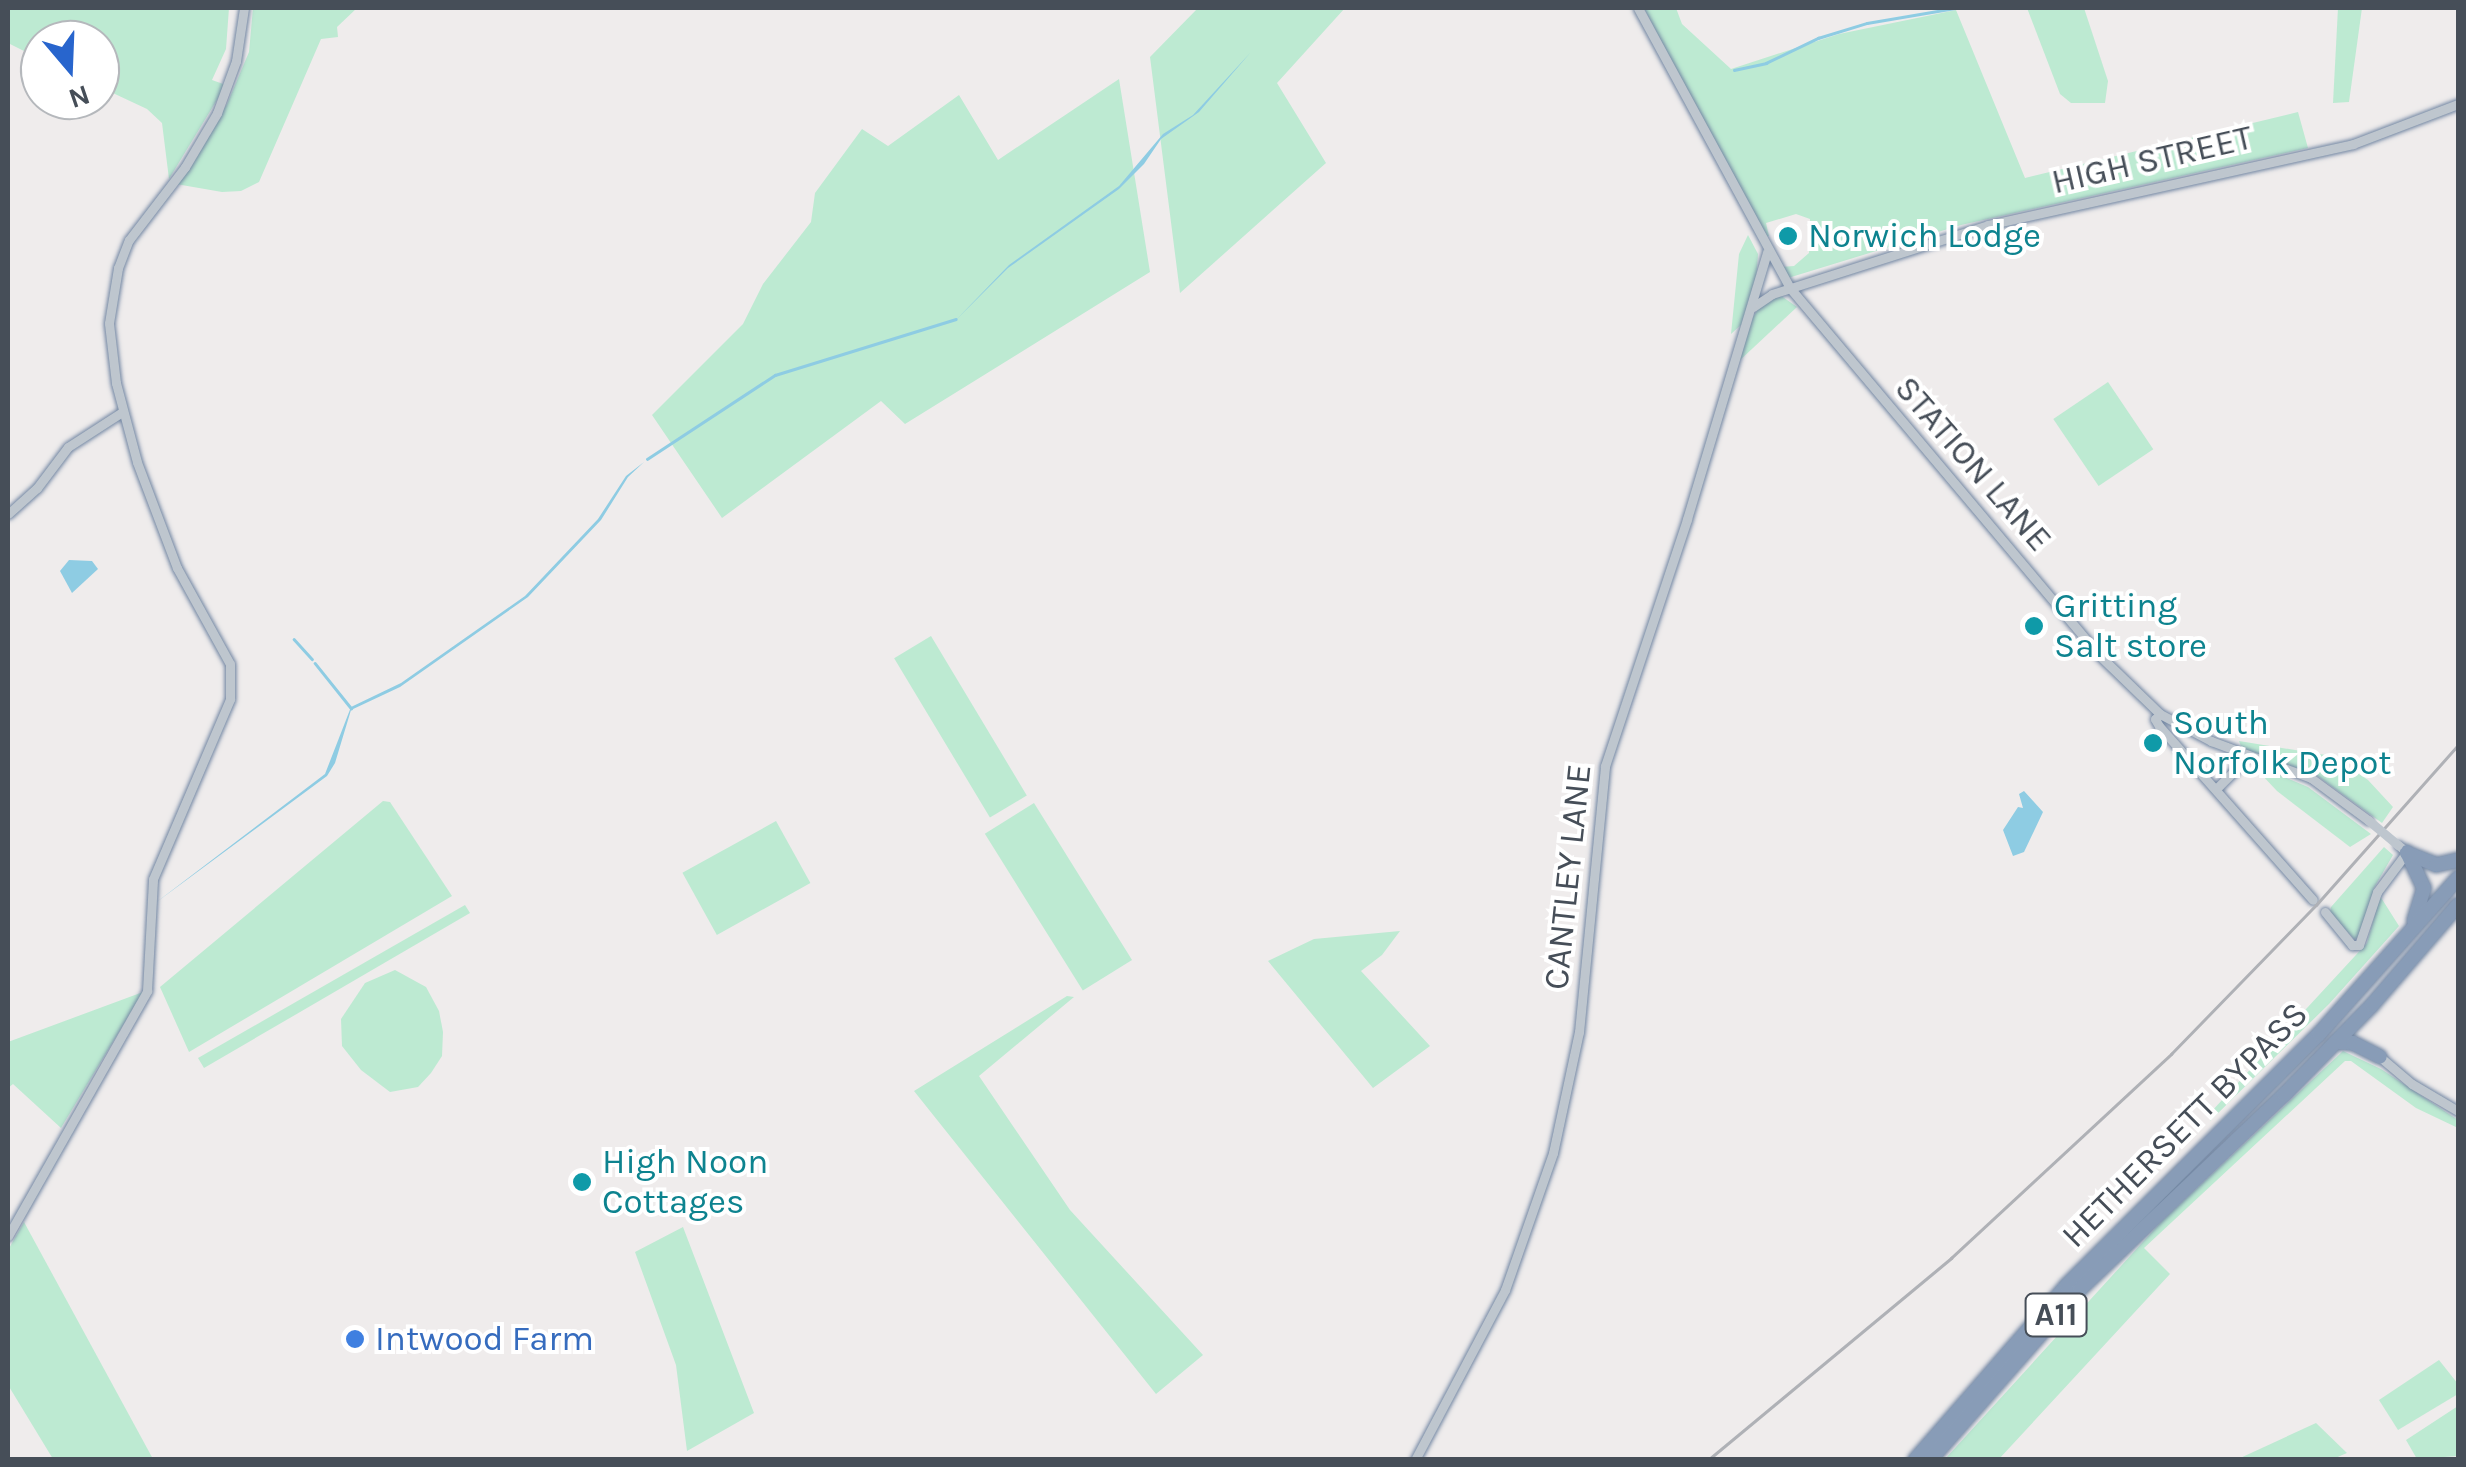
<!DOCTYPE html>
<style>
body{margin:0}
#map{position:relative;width:2466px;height:1467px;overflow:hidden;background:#efecec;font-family:Karla,sans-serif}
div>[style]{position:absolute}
.green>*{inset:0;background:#bdead2;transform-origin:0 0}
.water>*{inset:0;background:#8ecce3}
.stream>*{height:2.5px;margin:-1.25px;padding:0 1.25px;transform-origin:1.25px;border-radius:1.25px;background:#8ecce3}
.roads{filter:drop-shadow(0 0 2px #7387a3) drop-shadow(0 0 2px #7387a3)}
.minor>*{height:9px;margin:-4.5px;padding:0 4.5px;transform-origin:4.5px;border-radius:4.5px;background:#bec6ce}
.highway>*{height:14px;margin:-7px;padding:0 7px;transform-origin:7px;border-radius:7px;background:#889cb7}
.rail>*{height:2.5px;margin:-1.25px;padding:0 1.25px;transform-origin:1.25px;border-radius:1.25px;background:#afb1b6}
.minor-bridge>*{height:9px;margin:-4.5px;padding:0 4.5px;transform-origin:4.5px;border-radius:4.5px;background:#bec6ce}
.dots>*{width:28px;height:28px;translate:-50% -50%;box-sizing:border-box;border:5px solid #fff;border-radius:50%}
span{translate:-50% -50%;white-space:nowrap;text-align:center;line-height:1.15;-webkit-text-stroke:8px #fff;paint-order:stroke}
.shield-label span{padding:2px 8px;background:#fff;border:2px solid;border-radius:8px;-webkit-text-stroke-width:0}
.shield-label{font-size:32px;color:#464e58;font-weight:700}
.street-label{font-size:35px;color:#464e58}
.culture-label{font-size:35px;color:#0d838f}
.left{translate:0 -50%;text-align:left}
.shop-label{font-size:35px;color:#366cbe}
.frame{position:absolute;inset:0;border:10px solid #464e58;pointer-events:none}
.north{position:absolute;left:20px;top:20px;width:100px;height:100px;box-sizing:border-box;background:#fff;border:2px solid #b5b8bc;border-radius:50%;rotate:161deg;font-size:28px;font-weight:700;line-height:40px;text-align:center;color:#464e58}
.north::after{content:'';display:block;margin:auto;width:35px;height:45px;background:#2865cd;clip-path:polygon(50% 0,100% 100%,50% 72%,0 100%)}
</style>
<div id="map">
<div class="green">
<div style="clip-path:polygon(8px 8px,229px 8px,226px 49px,212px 80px,226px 85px,169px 179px,162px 123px,147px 109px,100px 87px,100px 40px,40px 40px,40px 59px,8px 43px)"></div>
<div style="clip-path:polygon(253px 8px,357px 8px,337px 27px,338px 37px,321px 39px,259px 182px,241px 191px,222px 192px,176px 184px,227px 104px,249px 52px)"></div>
<div style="clip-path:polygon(1198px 8px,1345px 8px,1277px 83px,1326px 163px,1180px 293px,1150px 57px)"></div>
<div style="clip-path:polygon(1644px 8px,1676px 8px,1682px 24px,1731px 69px,1839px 34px,1956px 10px,2025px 178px,2298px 112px,2308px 148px,1961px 225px,1788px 278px,1781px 267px,1794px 266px,1809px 253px,1810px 219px,1796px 214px,1766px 223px,1769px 236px,1763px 238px)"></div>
<div style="clip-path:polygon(2027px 8px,2084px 8px,2108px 81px,2105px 103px,2071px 103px,2060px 94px)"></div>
<div style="clip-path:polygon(2338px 8px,2362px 8px,2349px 102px,2333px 103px)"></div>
<div style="clip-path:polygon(1119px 79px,1150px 272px,905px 424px,881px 401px,722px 518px,652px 415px,743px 324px,763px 284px,811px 222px,815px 193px,862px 129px,888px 146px,959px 95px,998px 160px)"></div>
<div style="clip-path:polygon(1748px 235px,1758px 254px,1756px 283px,1742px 324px,1731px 334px,1739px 254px)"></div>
<div style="clip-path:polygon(1780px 295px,1797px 307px,1738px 362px,1753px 317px,1761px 305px)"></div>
<div style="left:2108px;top:382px;width:81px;height:66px;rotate:56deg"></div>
<div style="left:931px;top:636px;width:186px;height:43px;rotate:59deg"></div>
<div style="clip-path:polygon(2239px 741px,2332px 756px,2368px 780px,2393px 807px,2382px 823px,2316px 775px,2242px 749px)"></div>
<div style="clip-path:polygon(2263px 768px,2308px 787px,2371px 834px,2350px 847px,2277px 791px,2260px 773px)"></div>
<div style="clip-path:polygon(383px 801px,390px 802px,452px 896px,189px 1052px,160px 987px)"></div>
<div style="left:1034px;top:803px;width:185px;height:58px;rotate:58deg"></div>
<div style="left:776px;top:821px;width:71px;height:107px;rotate:61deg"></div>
<div style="clip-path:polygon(2384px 847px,2393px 855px,2374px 888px,2360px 937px,2354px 939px,2330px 913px,2331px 907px)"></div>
<div style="clip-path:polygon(2380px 896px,2399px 926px,2329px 1004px,2210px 1121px,2211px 1112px,2367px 943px)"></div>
<div style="clip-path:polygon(465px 905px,470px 913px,204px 1068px,198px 1058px)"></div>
<div style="clip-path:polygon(1400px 931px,1382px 955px,1361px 971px,1430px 1046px,1373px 1088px,1268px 961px,1314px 939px)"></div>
<div style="clip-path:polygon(395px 970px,426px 987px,439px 1011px,443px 1032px,442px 1056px,431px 1073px,418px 1087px,390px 1092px,361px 1070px,342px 1046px,341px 1019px,365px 983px)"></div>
<div style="clip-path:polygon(143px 992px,61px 1128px,13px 1084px,8px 1088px,8px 1042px)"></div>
<div style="clip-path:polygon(1067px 996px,1074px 997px,979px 1076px,1070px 1210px,1203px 1355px,1156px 1394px,914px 1091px)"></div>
<div style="clip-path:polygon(2343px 1051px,2381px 1069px,2458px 1120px,2458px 1128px,2416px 1108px,2351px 1061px,2345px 1061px,2144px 1248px,2170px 1274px,1999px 1459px,1945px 1459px,2162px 1221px)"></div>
<div style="clip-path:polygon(24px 1222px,153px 1459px,53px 1459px,8px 1385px,8px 1250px)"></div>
<div style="clip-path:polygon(683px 1227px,754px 1413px,687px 1451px,676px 1365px,635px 1252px)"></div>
<div style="clip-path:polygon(2439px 1360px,2458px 1384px,2458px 1394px,2398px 1430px,2379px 1400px)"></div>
<div style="clip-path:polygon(2458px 1406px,2458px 1456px,2417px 1459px,2406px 1440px)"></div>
<div style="clip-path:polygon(2316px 1423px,2347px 1453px,2333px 1459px,2238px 1459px)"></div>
</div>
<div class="water">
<div style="clip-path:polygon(1251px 52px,1199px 112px,1161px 139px,1144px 164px,1119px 189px,1008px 268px,954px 322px,1009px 265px,1119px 186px,1163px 134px,1193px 115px)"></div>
<div style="clip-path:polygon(644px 462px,628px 477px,601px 520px,528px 597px,400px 687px,351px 710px,335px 763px,327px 776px,154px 904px,325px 774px,351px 707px,401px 683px,525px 596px,598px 519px,626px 476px)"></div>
<div style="clip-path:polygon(69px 560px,92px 561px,98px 569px,72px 593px,60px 571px)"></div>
<div style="clip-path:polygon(2024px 791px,2043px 812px,2024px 852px,2013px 856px,2003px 830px,2018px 807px,2023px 808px,2019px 794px)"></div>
</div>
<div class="stream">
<div style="left:1734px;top:70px;width:33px;rotate:-12deg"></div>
<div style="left:1766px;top:63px;width:58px;rotate:-25.7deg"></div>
<div style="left:1818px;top:38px;width:51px;rotate:-17deg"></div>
<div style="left:1867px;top:23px;width:89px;rotate:-9.7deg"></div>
<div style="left:647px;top:459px;width:153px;rotate:-33.3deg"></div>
<div style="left:775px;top:375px;width:189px;rotate:-17.2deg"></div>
<div style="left:294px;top:639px;width:27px;rotate:48deg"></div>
<div style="left:315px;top:663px;width:58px;rotate:51.3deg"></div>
</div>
<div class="roads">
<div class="minor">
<div style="left:1638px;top:8px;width:319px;rotate:61.5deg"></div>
<div style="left:1790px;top:288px;width:478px;rotate:49.9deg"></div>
<div style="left:2098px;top:654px;width:86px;rotate:44.1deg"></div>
<div style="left:2160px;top:714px;width:58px;rotate:27.9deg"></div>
<div style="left:2211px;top:741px;width:107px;rotate:20.3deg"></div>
<div style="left:2311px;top:778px;width:71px;rotate:36.4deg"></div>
<div style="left:1753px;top:307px;width:23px;rotate:-34deg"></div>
<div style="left:1772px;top:294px;width:227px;rotate:-17.7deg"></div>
<div style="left:1988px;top:225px;width:374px;rotate:-12.5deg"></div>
<div style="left:2353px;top:144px;width:112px;rotate:-20.9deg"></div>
<div style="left:8px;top:514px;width:39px;rotate:-42deg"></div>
<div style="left:37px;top:488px;width:51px;rotate:-52.9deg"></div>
<div style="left:68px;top:447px;width:64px;rotate:-32.9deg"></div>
<div style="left:2160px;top:714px;width:7px;rotate:135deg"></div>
<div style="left:2155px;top:719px;width:8px;rotate:60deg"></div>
<div style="left:2159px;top:726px;width:232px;rotate:48.5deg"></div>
<div style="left:2216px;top:789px;width:25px;rotate:-45deg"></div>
<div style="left:2234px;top:771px;width:20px;rotate:-72deg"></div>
<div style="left:2325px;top:912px;width:43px;rotate:50.7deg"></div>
<div style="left:2352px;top:945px;width:7px"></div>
<div style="left:2359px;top:945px;width:56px;rotate:-71.2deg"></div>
<div style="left:2377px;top:892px;width:50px;rotate:-53.1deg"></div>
<div style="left:2407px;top:852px;width:11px;rotate:-142deg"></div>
<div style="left:2380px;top:1057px;width:42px;rotate:40.2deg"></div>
<div style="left:2412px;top:1084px;width:53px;rotate:30.4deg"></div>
<div style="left:8px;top:1236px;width:282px;rotate:-60.4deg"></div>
<div style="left:147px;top:991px;width:112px;rotate:-86.9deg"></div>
<div style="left:153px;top:879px;width:196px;rotate:-66.8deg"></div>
<div style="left:230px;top:699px;width:35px;rotate:-90deg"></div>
<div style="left:230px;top:664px;width:110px;rotate:-118.9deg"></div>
<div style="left:177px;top:568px;width:113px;rotate:-110.7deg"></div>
<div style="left:137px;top:462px;width:82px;rotate:-104.9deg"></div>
<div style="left:116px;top:383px;width:60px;rotate:-96.7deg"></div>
<div style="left:109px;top:323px;width:56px;rotate:-80.7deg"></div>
<div style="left:118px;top:268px;width:30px;rotate:-69deg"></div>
<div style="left:129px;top:240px;width:92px;rotate:-52.5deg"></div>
<div style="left:185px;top:167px;width:63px;rotate:-59.3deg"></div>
<div style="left:217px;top:113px;width:55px;rotate:-69.9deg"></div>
<div style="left:236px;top:61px;width:54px;rotate:-81.4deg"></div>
<div style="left:1415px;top:1460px;width:192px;rotate:-62.1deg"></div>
<div style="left:1505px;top:1290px;width:145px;rotate:-70.7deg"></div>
<div style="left:1553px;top:1153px;width:124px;rotate:-77.9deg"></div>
<div style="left:1579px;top:1032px;width:267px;rotate:-84.4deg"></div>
<div style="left:1605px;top:766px;width:260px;rotate:-71.6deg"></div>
<div style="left:1687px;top:519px;width:279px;rotate:-73.3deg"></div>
</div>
<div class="highway">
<div style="left:2407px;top:852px;width:40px;rotate:65deg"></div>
<div style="left:2424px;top:888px;width:34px;rotate:107deg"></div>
<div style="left:2407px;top:853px;width:31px;rotate:22deg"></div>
<div style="left:2436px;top:865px;width:23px;rotate:-13deg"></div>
<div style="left:2336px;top:1042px;width:17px;rotate:3deg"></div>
<div style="left:2353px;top:1043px;width:30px;rotate:27deg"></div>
<div style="left:1915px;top:1460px;width:230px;rotate:-49deg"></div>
<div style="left:2066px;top:1286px;width:357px;rotate:-44.9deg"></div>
<div style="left:2319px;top:1034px;width:209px;rotate:-48.3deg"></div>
<div style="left:1930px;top:1460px;width:227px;rotate:-48.7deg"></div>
<div style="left:2080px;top:1289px;width:282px;rotate:-43.6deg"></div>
<div style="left:2284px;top:1095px;width:126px;rotate:-45.6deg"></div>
<div style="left:2372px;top:1005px;width:132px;rotate:-49.3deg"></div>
</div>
</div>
<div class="rail">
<div style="left:1708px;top:1460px;width:316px;rotate:-39.7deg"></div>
<div style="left:1951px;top:1258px;width:300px;rotate:-42.8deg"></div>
<div style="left:2171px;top:1054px;width:208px;rotate:-45.8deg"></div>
<div style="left:2316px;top:905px;width:214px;rotate:-48.4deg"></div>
</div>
<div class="minor-bridge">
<div style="left:2368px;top:820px;width:39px;rotate:40deg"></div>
</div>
<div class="dots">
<div style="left:1788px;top:236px;background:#0f9aa8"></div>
<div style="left:2034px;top:626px;background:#0f9aa8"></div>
<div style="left:2153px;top:743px;background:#0f9aa8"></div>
<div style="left:582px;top:1182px;background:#0f9aa8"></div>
<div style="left:355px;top:1339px;background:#3f7fe0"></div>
</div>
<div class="shield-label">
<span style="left:2056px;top:1315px">A11</span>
</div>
<div class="street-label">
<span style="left:2152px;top:160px;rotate:-13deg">HIGH STREET</span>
<span style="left:1973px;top:464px;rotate:49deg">STATION LANE</span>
<span style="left:1568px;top:877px;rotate:-84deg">CANTLEY LANE</span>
<span style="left:2185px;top:1125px;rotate:-45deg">HETHERSETT BYPASS</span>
</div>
<div class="culture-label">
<span class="left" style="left:1808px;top:236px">Norwich Lodge</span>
<span class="left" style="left:2054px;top:626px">Gritting<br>Salt store</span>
<span class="left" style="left:2173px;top:743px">South<br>Norfolk Depot</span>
<span class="left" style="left:602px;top:1182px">High Noon<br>Cottages</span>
</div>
<div class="shop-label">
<span class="left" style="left:375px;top:1339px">Intwood Farm</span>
</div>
<div class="frame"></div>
<div class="north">N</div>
</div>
